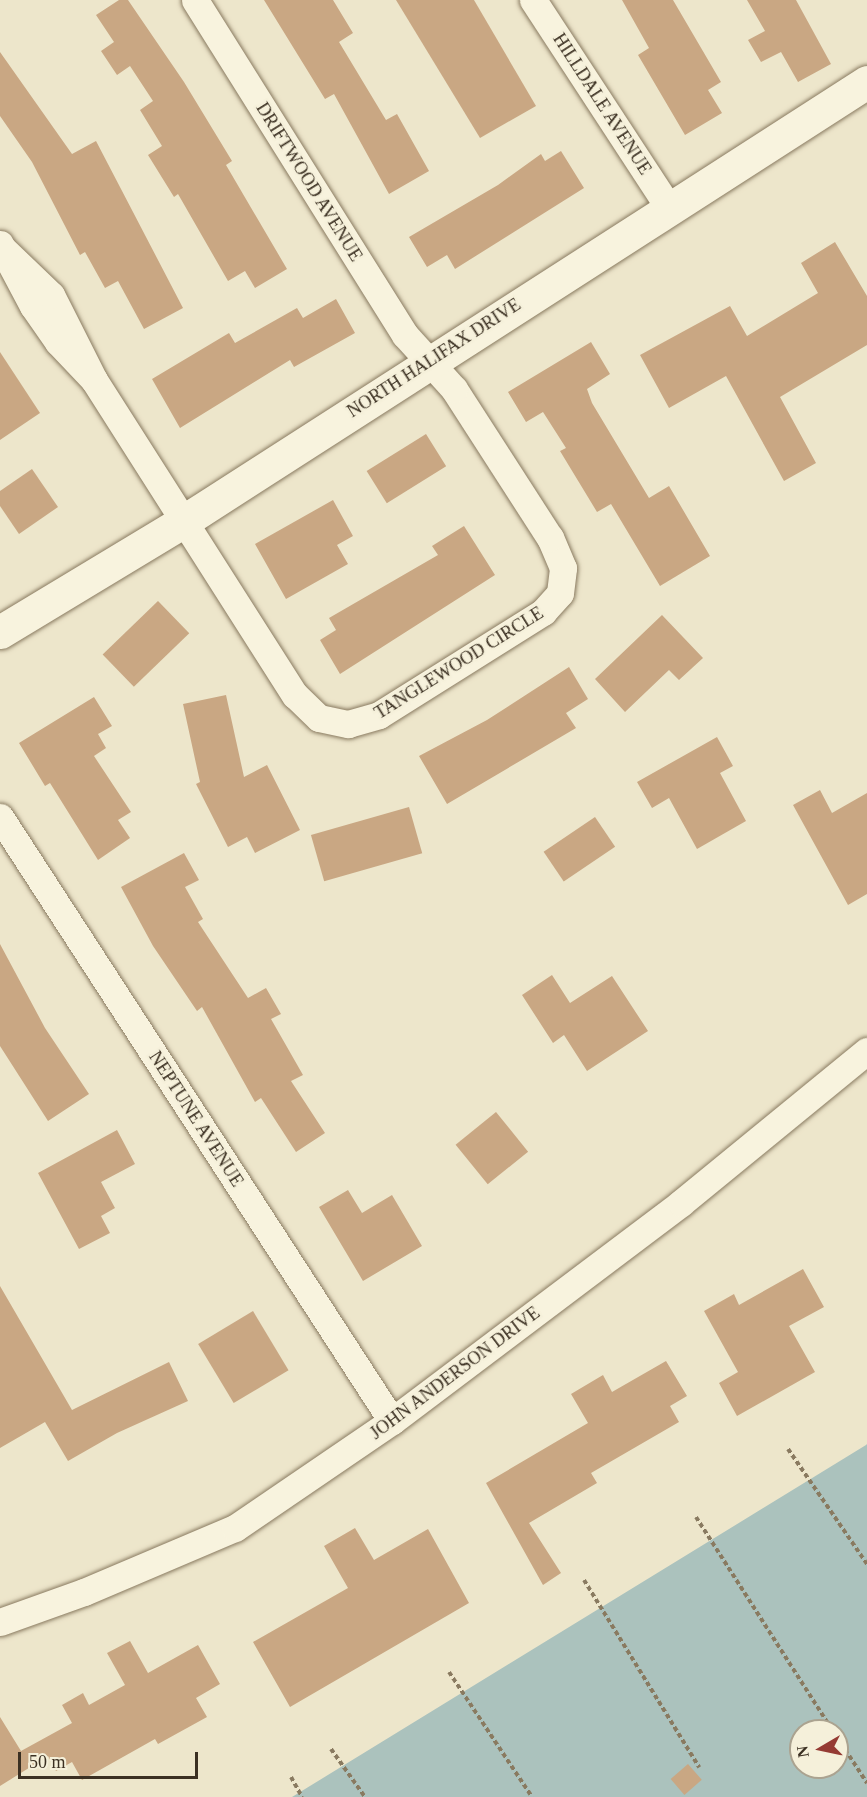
<!DOCTYPE html>
<style>
body{margin:0}
#map{position:relative;width:867px;height:1797px;overflow:hidden;background:#ede6cb;font-family:"Times New Roman",serif}
div>[style]{position:absolute}
.water>*{inset:0;background:#abc2bd}
.building>*{inset:0;background:#c9a783;transform-origin:0 0}
.path>*{height:4px;margin-top:-2px;transform-origin:0;background:repeating-linear-gradient(90deg,#897a60 0 4.5px,transparent 0 7.5px)}
.roads{filter:drop-shadow(0 0 2px #897a60) drop-shadow(0 0 2px #897a60)}
.minor>*{height:27px;margin:-13.5px;padding:0 13.5px;transform-origin:13.5px;border-radius:13.5px;background:#f8f3de}
.tertiary>*{height:33px;margin:-16.5px;padding:0 16.5px;transform-origin:16.5px;border-radius:16.5px;background:#f8f3de}
span{translate:-50% -50%;white-space:nowrap;text-align:center;line-height:1.15;-webkit-text-stroke:4.5px #f5f0da;paint-order:stroke}
.street-label{font-size:18px;color:#3b3022}
.north{position:absolute;left:789px;top:1719px;width:60px;height:60px;box-sizing:border-box;background:#f5f0da;border:2px solid #aba390;border-radius:50%;rotate:261deg;font-size:16px;font-weight:700;line-height:24px;text-align:center;color:#3b3022}
.north::after{content:'';display:block;margin:auto;width:21px;height:27px;background:#953b33;clip-path:polygon(50% 0,100% 100%,50% 72%,0 100%)}
.scale{position:absolute;left:18px;top:1752px;width:180px;height:27px;box-sizing:border-box;border:3px solid #3b3022;border-top:0;padding-left:8px;font-size:18px;line-height:21px;white-space:nowrap;color:#3b3022;-webkit-text-stroke:4px #f5f0da;paint-order:stroke}
</style>
<div id="map">
<div class="water">
<div style="clip-path:polygon(evenodd,867px 1444px,867px 1797px,292px 1797px,866px 1445px,867px 1444px,801px 1731px,837px 1731px,837px 1767px,801px 1767px,801px 1731px)"></div>
</div>
<div class="building">
<div style="clip-path:polygon(119px 0,128px 0,184px 82px,232px 161px,226px 165px,287px 269px,255px 288px,245px 271px,228px 281px,178px 194px,174px 197px,148px 155px,162px 146px,140px 110px,153px 101px,130px 66px,117px 75px,101px 51px,114px 42px,96px 15px)"></div>
<div style="clip-path:polygon(264px 0,333px 0,353px 33px,339px 42px,386px 120px,397px 114px,429px 171px,389px 194px,334px 94px,325px 99px)"></div>
<div style="clip-path:polygon(396px 0,474px 0,536px 106px,480px 138px)"></div>
<div style="clip-path:polygon(622px 0,673px 0,721px 82px,708px 90px,722px 113px,685px 135px,638px 55px,649px 48px)"></div>
<div style="clip-path:polygon(747px 0,796px 0,831px 64px,798px 82px,781px 52px,761px 62px,748px 40px,765px 31px)"></div>
<div style="clip-path:polygon(0 52px,72px 154px,96px 141px,183px 308px,144px 329px,118px 281px,105px 288px,85px 252px,80px 255px,32px 162px,0 116px)"></div>
<div style="clip-path:polygon(561px 151px,584px 188px,455px 269px,447px 255px,427px 267px,409px 237px,498px 185px,541px 154px,545px 161px)"></div>
<div style="clip-path:polygon(835px 242px,867px 296px,867px 345px,780px 397px,816px 463px,784px 481px,726px 376px,669px 408px,640px 355px,730px 306px,747px 336px,818px 293px,801px 263px)"></div>
<div style="clip-path:polygon(336px 299px,355px 333px,294px 367px,290px 360px,180px 428px,152px 379px,229px 333px,235px 343px,297px 308px,303px 318px)"></div>
<div style="clip-path:polygon(591px 342px,610px 374px,587px 389px,592px 403px,649px 498px,669px 486px,710px 556px,660px 586px,611px 504px,597px 512px,560px 451px,566px 448px,543px 412px,526px 422px,508px 392px)"></div>
<div style="clip-path:polygon(0 352px,40px 413px,0 440px)"></div>
<div style="left:426px;top:434px;width:38px;height:70px;rotate:58deg"></div>
<div style="clip-path:polygon(32px 469px,58px 507px,19px 534px,0 506px,0 491px)"></div>
<div style="clip-path:polygon(333px 500px,353px 536px,337px 545px,348px 564px,286px 599px,255px 544px)"></div>
<div style="clip-path:polygon(464px 526px,495px 575px,340px 674px,320px 640px,336px 630px,329px 618px,438px 555px,432px 546px)"></div>
<div style="left:158px;top:601px;width:45px;height:77px;rotate:46deg"></div>
<div style="clip-path:polygon(662px 615px,703px 658px,679px 680px,669px 670px,625px 712px,595px 679px)"></div>
<div style="clip-path:polygon(569px 667px,588px 699px,566px 713px,576px 728px,447px 804px,419px 756px,487px 720px)"></div>
<div style="clip-path:polygon(226px 695px,244px 777px,267px 765px,300px 830px,255px 853px,247px 837px,228px 847px,196px 784px,200px 782px,183px 704px)"></div>
<div style="clip-path:polygon(94px 697px,112px 726px,98px 734px,106px 748px,94px 756px,131px 812px,118px 820px,130px 838px,98px 860px,50px 783px,45px 786px,19px 743px)"></div>
<div style="clip-path:polygon(717px 737px,733px 766px,720px 773px,746px 821px,697px 849px,669px 798px,652px 808px,637px 782px)"></div>
<div style="clip-path:polygon(820px 790px,832px 813px,867px 793px,867px 894px,848px 905px,793px 805px)"></div>
<div style="left:409px;top:807px;width:48px;height:102px;rotate:74deg"></div>
<div style="left:595px;top:817px;width:36px;height:62px;rotate:56deg"></div>
<div style="clip-path:polygon(184px 853px,199px 880px,185px 887px,203px 919px,198px 922px,248px 998px,266px 988px,281px 1014px,271px 1019px,303px 1075px,291px 1081px,325px 1133px,296px 1152px,261px 1098px,255px 1102px,202px 1007px,197px 1011px,153px 946px,121px 887px)"></div>
<div style="clip-path:polygon(0 944px,45px 1028px,89px 1094px,48px 1121px,0 1046px)"></div>
<div style="clip-path:polygon(552px 975px,570px 1003px,612px 976px,648px 1031px,587px 1071px,564px 1035px,553px 1043px,522px 995px)"></div>
<div style="left:496px;top:1112px;width:51px;height:52px;rotate:51deg"></div>
<div style="clip-path:polygon(117px 1130px,135px 1164px,101px 1182px,115px 1208px,101px 1216px,110px 1233px,79px 1249px,38px 1173px)"></div>
<div style="clip-path:polygon(348px 1190px,362px 1213px,392px 1195px,422px 1246px,363px 1281px,319px 1207px)"></div>
<div style="clip-path:polygon(803px 1269px,824px 1307px,789px 1326px,815px 1372px,737px 1416px,719px 1383px,738px 1372px,704px 1311px,734px 1294px,739px 1305px)"></div>
<div style="clip-path:polygon(0 1286px,72px 1410px,169px 1362px,188px 1401px,117px 1433px,68px 1461px,45px 1422px,0 1448px)"></div>
<div style="left:253px;top:1311px;width:69px;height:64px;rotate:59deg"></div>
<div style="clip-path:polygon(666px 1361px,687px 1396px,670px 1406px,679px 1422px,591px 1473px,597px 1483px,529px 1523px,561px 1573px,543px 1585px,486px 1483px,588px 1423px,571px 1394px,603px 1375px,612px 1392px)"></div>
<div style="clip-path:polygon(355px 1528px,374px 1560px,428px 1529px,469px 1603px,290px 1707px,253px 1642px,348px 1588px,324px 1546px)"></div>
<div style="clip-path:polygon(130px 1641px,148px 1673px,198px 1645px,220px 1684px,196px 1698px,207px 1717px,158px 1744px,155px 1739px,82px 1780px,72px 1762px,56px 1771px,48px 1756px,0 1786px,0 1717px,21px 1751px,72px 1723px,62px 1705px,83px 1693px,89px 1705px,125px 1685px,107px 1653px)"></div>
<div style="left:688px;top:1764px;width:21px;height:23px;rotate:49deg"></div>
</div>
<div class="path">
<div style="left:788px;top:1449px;width:140px;rotate:55.5deg"></div>
<div style="left:696px;top:1517px;width:254px;rotate:57.4deg"></div>
<div style="left:584px;top:1580px;width:220px;rotate:58.4deg"></div>
<div style="left:449px;top:1672px;width:150px;rotate:56.4deg"></div>
<div style="left:837px;top:1737px;width:55px;rotate:56.9deg"></div>
<div style="left:331px;top:1749px;width:59px;rotate:54.7deg"></div>
<div style="left:291px;top:1777px;width:23px;rotate:61deg"></div>
</div>
<div class="roads">
<div class="minor">
<div style="left:533px;top:0;width:250px;rotate:56.8deg"></div>
<div style="left:0;top:244px;width:70px;rotate:62deg"></div>
<div style="left:33px;top:306px;width:44px;rotate:55.2deg"></div>
<div style="left:58px;top:342px;width:52px;rotate:46.5deg"></div>
<div style="left:94px;top:380px;width:95px;rotate:-116.8deg"></div>
<div style="left:51px;top:295px;width:65px;rotate:-136.2deg"></div>
<div style="left:94px;top:380px;width:374px;rotate:57.5deg"></div>
<div style="left:295px;top:695px;width:33px;rotate:44deg"></div>
<div style="left:319px;top:718px;width:30px;rotate:12deg"></div>
<div style="left:348px;top:724px;width:32px;rotate:-16deg"></div>
<div style="left:379px;top:715px;width:194px;rotate:-32.1deg"></div>
<div style="left:543px;top:612px;width:25px;rotate:-48deg"></div>
<div style="left:560px;top:593px;width:25px;rotate:-83deg"></div>
<div style="left:563px;top:568px;width:33px;rotate:-113deg"></div>
<div style="left:550px;top:538px;width:177px;rotate:-122.8deg"></div>
<div style="left:454px;top:389px;width:73px;rotate:-132.2deg"></div>
<div style="left:405px;top:335px;width:395px;rotate:-122.1deg"></div>
<div style="left:0;top:817px;width:720px;rotate:57.02deg"></div>
<div style="left:0;top:1622px;width:89px;rotate:-19.7deg"></div>
<div style="left:84px;top:1592px;width:164px;rotate:-23deg"></div>
<div style="left:235px;top:1528px;width:190px;rotate:-34.3deg"></div>
<div style="left:392px;top:1421px;width:362px;rotate:-37deg"></div>
<div style="left:681px;top:1203px;width:240px;rotate:-39.3deg"></div>
</div>
<div class="tertiary">
<div style="left:0;top:632px;width:215px;rotate:-31.1deg"></div>
<div style="left:184px;top:521px;width:812px;rotate:-32.73deg"></div>
</div>
</div>
<div class="street-label">
<span style="left:602px;top:104px;rotate:57deg">HILLDALE AVENUE</span>
<span style="left:309px;top:182px;rotate:58deg">DRIFTWOOD AVENUE</span>
<span style="left:434px;top:358px;rotate:-33deg">NORTH HALIFAX DRIVE</span>
<span style="left:459px;top:663px;rotate:-32deg">TANGLEWOOD CIRCLE</span>
<span style="left:196px;top:1119px;rotate:57deg">NEPTUNE AVENUE</span>
<span style="left:455px;top:1373px;rotate:-37deg">JOHN ANDERSON DRIVE</span>
</div>
<div class="north">N</div>
<div class="scale">50 m</div>
</div>
